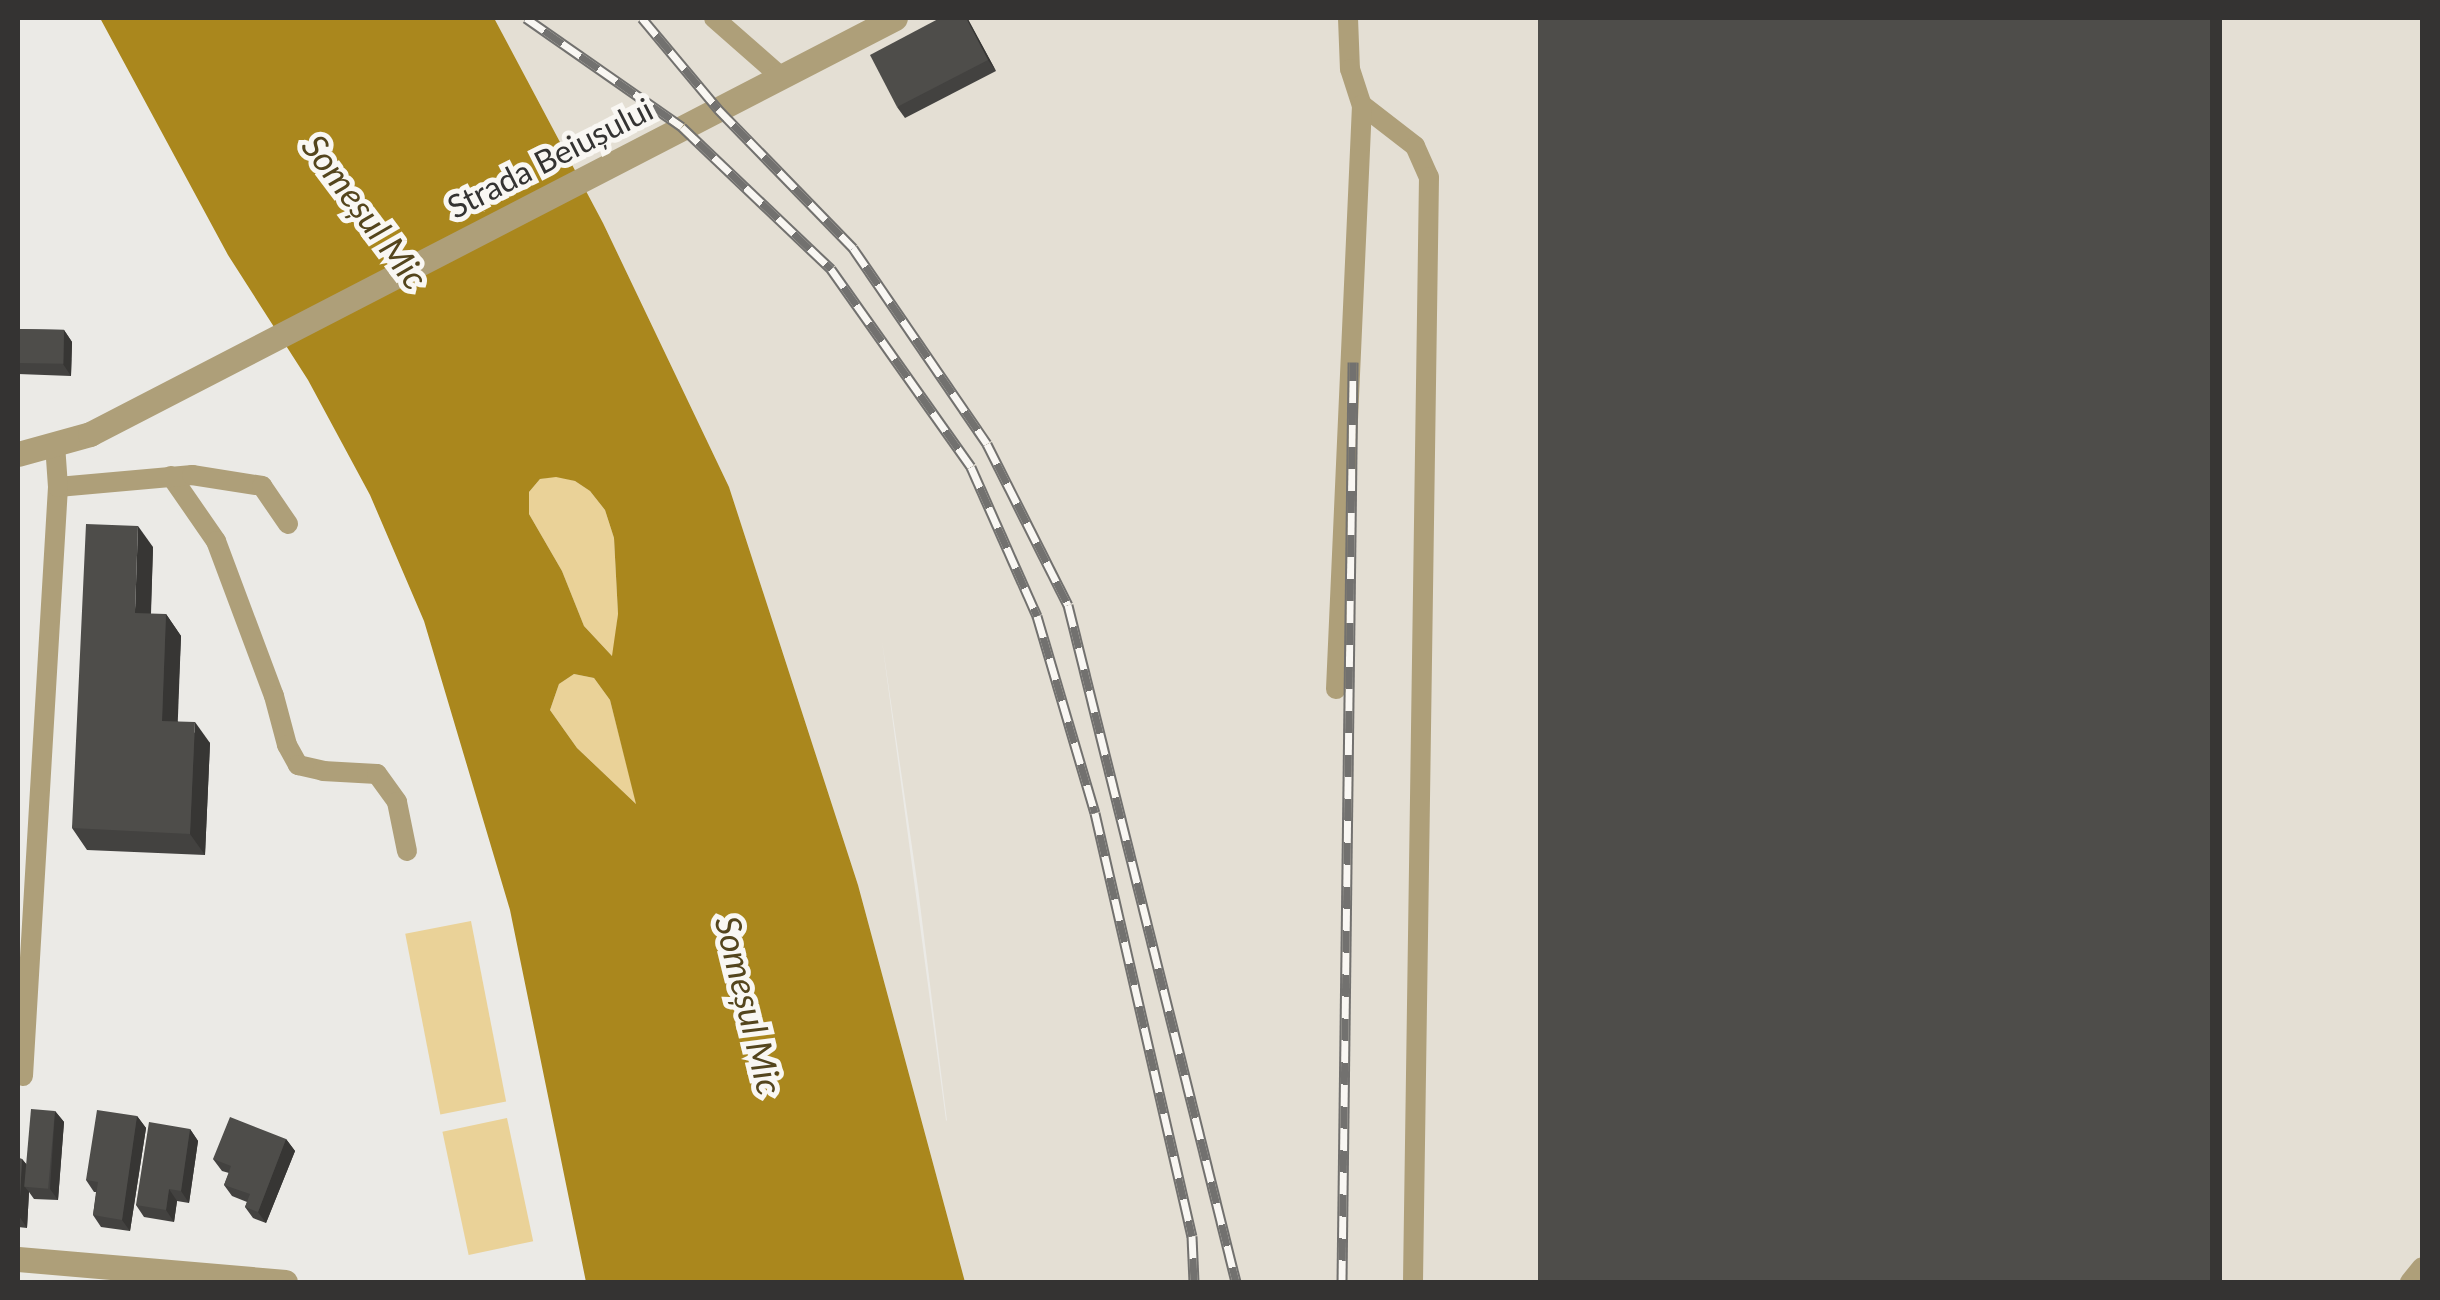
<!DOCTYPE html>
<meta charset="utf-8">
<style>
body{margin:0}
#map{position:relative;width:2440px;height:1300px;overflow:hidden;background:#ebeae6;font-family:Lato,sans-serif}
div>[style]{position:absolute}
.built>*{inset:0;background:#e4dfd4}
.green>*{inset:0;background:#ead298;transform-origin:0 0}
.water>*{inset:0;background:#aa871d}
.lane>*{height:20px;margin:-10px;padding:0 10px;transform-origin:10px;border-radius:10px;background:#ae9f79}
.street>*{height:25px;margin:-12.5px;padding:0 12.5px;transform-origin:12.5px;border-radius:12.5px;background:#ae9f79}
.rail>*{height:11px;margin-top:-5.5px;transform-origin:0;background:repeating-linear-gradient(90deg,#f9f7f3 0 22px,#72716f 0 44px);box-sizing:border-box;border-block:2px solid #72716f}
.wall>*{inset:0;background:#434240}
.shaded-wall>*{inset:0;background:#373634;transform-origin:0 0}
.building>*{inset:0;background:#4e4d4a;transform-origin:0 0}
span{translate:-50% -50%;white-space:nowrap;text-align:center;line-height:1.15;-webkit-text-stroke:10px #f9f7f3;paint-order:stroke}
.street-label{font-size:32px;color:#343332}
.water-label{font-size:35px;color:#54451d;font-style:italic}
.frame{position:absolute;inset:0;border:20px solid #343332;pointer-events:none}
</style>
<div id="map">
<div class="built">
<div style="clip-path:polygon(evenodd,494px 18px,2422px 18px,2422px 1282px,965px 1282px,858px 885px,729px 487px,603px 223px,494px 18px,882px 641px,918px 888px,947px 1121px,946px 1120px,882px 641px)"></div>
</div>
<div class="green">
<div style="clip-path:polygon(556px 476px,575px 481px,590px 491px,605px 510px,614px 538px,618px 614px,613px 657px,584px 626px,562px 571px,529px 514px,529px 492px,540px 479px)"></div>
<div style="clip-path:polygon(574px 674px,594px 678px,610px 700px,637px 805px,577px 748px,550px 710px,559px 684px)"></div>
<div style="left:471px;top:921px;width:184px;height:67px;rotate:79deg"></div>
<div style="left:507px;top:1118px;width:126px;height:66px;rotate:78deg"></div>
</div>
<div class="water">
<div style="clip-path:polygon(evenodd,100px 18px,494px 18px,603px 223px,729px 487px,858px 885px,965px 1282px,586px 1282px,510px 910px,424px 621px,370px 495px,308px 380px,228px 255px,100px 18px,556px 477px,575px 481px,590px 491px,605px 510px,614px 538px,618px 614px,612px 656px,584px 626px,562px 571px,529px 514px,529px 492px,540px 479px,556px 477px,100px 18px,574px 674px,594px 678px,610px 700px,636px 804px,577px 748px,550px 710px,559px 684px,574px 674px)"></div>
</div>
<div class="lane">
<div style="left:714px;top:18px;width:88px;rotate:41.3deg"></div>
<div style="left:1348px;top:18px;width:51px;rotate:87.8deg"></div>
<div style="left:1350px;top:69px;width:38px;rotate:72deg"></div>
<div style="left:1362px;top:105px;width:67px;rotate:37.7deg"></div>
<div style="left:1415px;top:146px;width:34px;rotate:66deg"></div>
<div style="left:1429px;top:177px;width:1105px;rotate:90.83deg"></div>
<div style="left:171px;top:476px;width:79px;rotate:55.3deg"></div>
<div style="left:216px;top:541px;width:165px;rotate:69.5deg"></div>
<div style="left:274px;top:696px;width:51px;rotate:75.1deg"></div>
<div style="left:287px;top:745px;width:23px;rotate:61deg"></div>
<div style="left:298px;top:765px;width:26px;rotate:13deg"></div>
<div style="left:323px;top:771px;width:54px;rotate:3.2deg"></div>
<div style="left:377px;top:774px;width:34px;rotate:54deg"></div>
<div style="left:397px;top:802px;width:50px;rotate:78.5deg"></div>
<div style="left:58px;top:487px;width:135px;rotate:-5.1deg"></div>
<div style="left:192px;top:475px;width:71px;rotate:8.9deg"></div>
<div style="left:262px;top:486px;width:46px;rotate:55.6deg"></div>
<div style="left:1336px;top:689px;width:585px;rotate:-87.45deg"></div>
<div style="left:23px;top:1076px;width:590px;rotate:-86.6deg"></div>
<div style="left:58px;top:487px;width:43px;rotate:-94deg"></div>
<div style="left:2410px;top:1282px;width:19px;rotate:-51deg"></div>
</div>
<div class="street">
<div style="left:18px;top:454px;width:75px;rotate:-15.5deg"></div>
<div style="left:90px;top:434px;width:906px;rotate:-27.33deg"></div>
<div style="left:18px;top:1259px;width:268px;rotate:4.9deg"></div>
</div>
<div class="rail">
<div style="left:526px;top:18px;width:190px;rotate:34.9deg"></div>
<div style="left:682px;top:127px;width:206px;rotate:43.6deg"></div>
<div style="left:831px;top:269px;width:242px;rotate:54.7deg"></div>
<div style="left:971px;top:467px;width:163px;rotate:66.1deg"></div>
<div style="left:1037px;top:616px;width:205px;rotate:73.6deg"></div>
<div style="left:1095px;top:813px;width:434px;rotate:77.1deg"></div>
<div style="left:1192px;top:1236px;width:46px;rotate:87.5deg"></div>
<div style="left:642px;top:18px;width:119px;rotate:50.1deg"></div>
<div style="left:718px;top:109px;width:194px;rotate:45.8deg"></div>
<div style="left:853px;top:248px;width:237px;rotate:55.6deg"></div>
<div style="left:987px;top:444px;width:180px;rotate:63.3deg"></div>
<div style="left:1068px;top:605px;width:698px;rotate:76.06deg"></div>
<div style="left:1342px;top:1282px;width:920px;rotate:-89.31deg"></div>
</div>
<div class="wall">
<div style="clip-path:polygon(967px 18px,996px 71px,905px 118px,897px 107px)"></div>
<div style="clip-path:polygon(18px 329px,64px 330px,72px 342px,71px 376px,18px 374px)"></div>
<div style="clip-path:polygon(153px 547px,151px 614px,166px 614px,181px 636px,177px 721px,210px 743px,205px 855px,87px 850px,72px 828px)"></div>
<div style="clip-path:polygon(55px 1111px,64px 1122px,58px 1200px,34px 1199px,29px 1192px,27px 1228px,18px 1227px,18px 1158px,22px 1159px,27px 1165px)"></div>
<div style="clip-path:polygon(137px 1116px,146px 1128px,130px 1231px,101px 1227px,93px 1215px,96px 1192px,94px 1192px,86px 1180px)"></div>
<div style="clip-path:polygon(190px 1129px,198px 1141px,189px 1203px,177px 1201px,174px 1222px,144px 1217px,136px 1205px)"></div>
<div style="clip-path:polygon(286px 1139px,295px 1151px,266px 1223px,253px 1218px,245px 1207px,247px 1202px,232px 1196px,224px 1185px,229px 1173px,222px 1171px,213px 1159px)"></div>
</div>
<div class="shaded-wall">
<div style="clip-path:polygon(966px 18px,968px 19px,996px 71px,988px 60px)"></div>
<div style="left:2210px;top:18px;width:12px;height:1264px"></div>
<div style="clip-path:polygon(64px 330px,72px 342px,71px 376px,63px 364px)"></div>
<div style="clip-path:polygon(138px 526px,153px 547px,150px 634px,135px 613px)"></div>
<div style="clip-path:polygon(166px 614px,181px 636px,177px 742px,162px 721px)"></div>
<div style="clip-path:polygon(195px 722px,210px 743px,205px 855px,190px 834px)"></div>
<div style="clip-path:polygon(55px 1111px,64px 1122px,58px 1200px,50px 1189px)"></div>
<div style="clip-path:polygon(137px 1116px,146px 1128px,130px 1231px,122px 1220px)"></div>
<div style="clip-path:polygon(190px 1129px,198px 1141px,189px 1203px,181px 1191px)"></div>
<div style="clip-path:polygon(286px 1139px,295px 1151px,266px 1223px,258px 1212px)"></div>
<div style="clip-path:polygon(22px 1159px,31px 1170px,25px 1187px,29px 1192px,27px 1228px,19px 1216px)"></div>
<div style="clip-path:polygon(169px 1189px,177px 1201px,174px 1222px,166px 1210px)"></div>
</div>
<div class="building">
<div style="clip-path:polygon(940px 18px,966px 18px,988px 60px,897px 107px,870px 55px)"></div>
<div style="left:1538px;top:18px;width:672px;height:1264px"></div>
<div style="left:18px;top:329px;width:46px;height:34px;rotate:1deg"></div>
<div style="clip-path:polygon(86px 524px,138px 526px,135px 613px,166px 614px,162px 721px,195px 722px,190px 834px,72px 828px)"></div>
<div style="left:31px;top:1109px;width:24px;height:78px;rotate:5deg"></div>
<div style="clip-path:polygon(97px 1110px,137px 1116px,122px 1220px,93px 1215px,98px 1182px,86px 1180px)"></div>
<div style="clip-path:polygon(230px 1117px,286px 1139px,258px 1212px,245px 1207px,250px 1194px,224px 1185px,231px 1166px,213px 1159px)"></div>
<div style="clip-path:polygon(149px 1122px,190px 1129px,181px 1191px,169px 1189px,166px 1210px,136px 1205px)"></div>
<div style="clip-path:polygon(18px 1158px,22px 1159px,19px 1216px,18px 1216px)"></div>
</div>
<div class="street-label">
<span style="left:550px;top:158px;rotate:-27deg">Strada Beiușului</span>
</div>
<div class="water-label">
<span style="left:366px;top:211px;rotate:53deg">Someșul Mic</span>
<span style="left:750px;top:1005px;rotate:76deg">Someșul Mic</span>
</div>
<div class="frame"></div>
</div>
